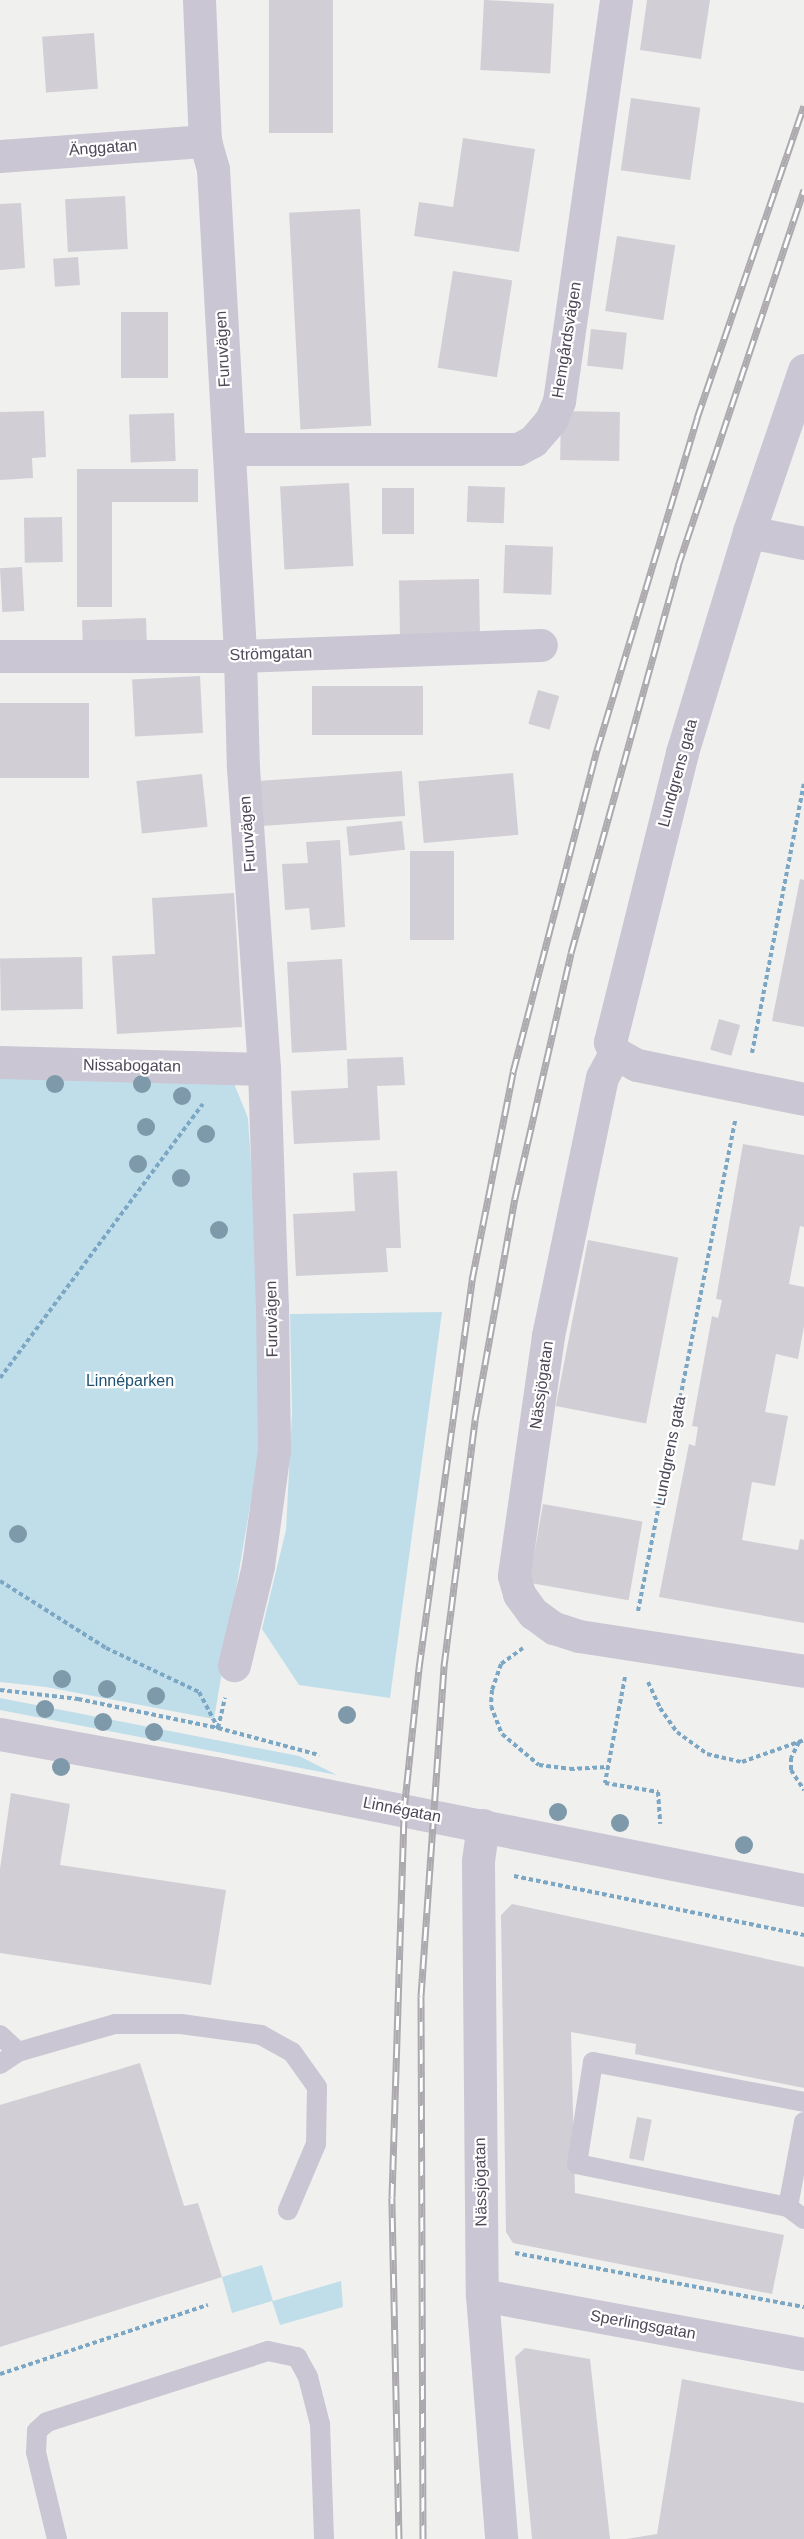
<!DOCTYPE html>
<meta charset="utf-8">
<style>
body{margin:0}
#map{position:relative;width:804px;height:2539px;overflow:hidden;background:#f0f0ee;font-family:Arial,sans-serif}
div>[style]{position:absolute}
.green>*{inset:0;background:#c0deea}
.building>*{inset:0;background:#d2ced5;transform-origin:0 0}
.path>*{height:4px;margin-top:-2px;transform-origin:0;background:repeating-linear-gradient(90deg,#7ca7c4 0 4.5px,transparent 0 7.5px)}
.lane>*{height:20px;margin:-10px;padding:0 10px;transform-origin:10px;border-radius:10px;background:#cac6d3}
.street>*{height:33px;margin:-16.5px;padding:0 16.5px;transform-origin:16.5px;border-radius:16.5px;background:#cac6d3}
.rail>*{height:7px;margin-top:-3.5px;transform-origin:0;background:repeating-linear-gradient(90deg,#fff 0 14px,#aca9af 0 28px);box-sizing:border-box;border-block:2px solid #aca9af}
.trees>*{width:18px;height:18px;margin:-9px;border-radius:50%;background:#7e99aa}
span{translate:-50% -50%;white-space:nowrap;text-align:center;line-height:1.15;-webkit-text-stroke:4.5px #fff;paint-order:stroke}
.street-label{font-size:16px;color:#4e4859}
.park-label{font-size:16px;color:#205273}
</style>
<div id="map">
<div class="green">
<div style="clip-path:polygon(0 1075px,233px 1081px,248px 1118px,261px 1315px,260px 1447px,214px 1719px,46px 1687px,0 1682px)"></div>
<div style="clip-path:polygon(442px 1312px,390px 1698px,299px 1685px,262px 1629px,286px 1530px,292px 1412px,290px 1314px)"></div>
<div style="clip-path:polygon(0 1698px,299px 1756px,337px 1775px,0 1710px)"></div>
<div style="clip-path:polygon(262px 2265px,273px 2301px,341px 2281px,343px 2307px,280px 2325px,272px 2301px,232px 2313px,222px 2277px)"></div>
</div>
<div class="building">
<div style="left:269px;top:0;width:64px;height:133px"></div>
<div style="left:484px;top:0;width:70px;height:70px;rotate:3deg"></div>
<div style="clip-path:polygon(647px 0,710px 0,701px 59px,640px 50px)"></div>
<div style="left:94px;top:33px;width:56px;height:52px;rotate:86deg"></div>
<div style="left:631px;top:98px;width:70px;height:73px;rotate:8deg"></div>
<div style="clip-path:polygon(463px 138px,535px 149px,519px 252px,414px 236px,419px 202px,453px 207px)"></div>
<div style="left:125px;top:196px;width:53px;height:60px;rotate:87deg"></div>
<div style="clip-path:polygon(21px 203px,25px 268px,0 270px,0 204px)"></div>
<div style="left:360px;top:209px;width:217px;height:71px;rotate:87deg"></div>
<div style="left:617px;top:236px;width:59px;height:76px;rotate:9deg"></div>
<div style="left:78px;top:257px;width:28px;height:25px;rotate:86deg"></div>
<div style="left:453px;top:271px;width:60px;height:98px;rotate:9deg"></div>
<div style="left:121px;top:312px;width:47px;height:66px"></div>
<div style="left:591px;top:329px;width:36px;height:37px;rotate:6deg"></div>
<div style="clip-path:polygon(44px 411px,46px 457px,32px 458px,33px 478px,0 480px,0 412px)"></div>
<div style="left:561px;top:411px;width:59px;height:49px;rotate:1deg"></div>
<div style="left:174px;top:413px;width:48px;height:45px;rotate:88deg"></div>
<div style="clip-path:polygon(77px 469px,198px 469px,198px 502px,112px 502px,112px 607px,77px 607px)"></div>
<div style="left:349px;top:483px;width:83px;height:69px;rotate:87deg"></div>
<div style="left:468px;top:486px;width:37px;height:36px;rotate:2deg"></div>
<div style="left:382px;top:488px;width:32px;height:46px"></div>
<div style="left:62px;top:517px;width:45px;height:38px;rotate:89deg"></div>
<div style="left:505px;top:545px;width:48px;height:48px;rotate:2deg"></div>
<div style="left:22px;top:567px;width:44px;height:22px;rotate:87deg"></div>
<div style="left:479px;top:579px;width:55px;height:80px;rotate:89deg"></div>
<div style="left:146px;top:618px;width:23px;height:64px;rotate:88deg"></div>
<div style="left:200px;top:676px;width:57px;height:68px;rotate:87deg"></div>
<div style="left:423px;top:686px;width:49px;height:111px;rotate:90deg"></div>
<div style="left:538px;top:690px;width:22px;height:35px;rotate:16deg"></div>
<div style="left:0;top:703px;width:89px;height:75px"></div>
<div style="left:402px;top:771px;width:45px;height:148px;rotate:86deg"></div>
<div style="left:513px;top:773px;width:62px;height:95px;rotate:85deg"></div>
<div style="left:202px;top:774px;width:53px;height:66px;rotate:84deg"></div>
<div style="left:402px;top:821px;width:29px;height:56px;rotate:84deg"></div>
<div style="clip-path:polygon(340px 840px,345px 927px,311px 930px,309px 908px,285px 910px,282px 864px,308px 863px,306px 842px)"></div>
<div style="left:410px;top:851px;width:44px;height:89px"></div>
<div style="clip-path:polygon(800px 879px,804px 880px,804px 1027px,772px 1021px)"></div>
<div style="clip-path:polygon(234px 893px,242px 1027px,117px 1034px,112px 956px,155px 954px,152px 898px)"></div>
<div style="left:82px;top:957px;width:52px;height:82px;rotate:89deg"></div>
<div style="left:342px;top:959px;width:91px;height:55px;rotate:87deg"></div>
<div style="left:719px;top:1019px;width:22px;height:32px;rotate:16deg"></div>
<div style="clip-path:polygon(403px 1057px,405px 1085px,377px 1086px,380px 1140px,294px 1144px,291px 1091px,348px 1088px,347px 1059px)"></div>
<div style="clip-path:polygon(743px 1144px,804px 1155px,804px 1227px,800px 1226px,789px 1284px,804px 1287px,804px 1326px,798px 1359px,776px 1354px,765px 1412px,788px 1416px,775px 1486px,752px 1482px,742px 1540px,798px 1550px,800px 1539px,804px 1540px,804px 1623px,659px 1597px,689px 1444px,695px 1446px,698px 1427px,692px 1426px,712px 1316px,718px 1318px,722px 1300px,716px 1299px)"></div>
<div style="clip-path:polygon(397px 1171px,401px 1248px,386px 1248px,388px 1272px,296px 1276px,293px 1214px,355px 1211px,353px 1173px)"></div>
<div style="left:588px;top:1240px;width:92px;height:169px;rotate:11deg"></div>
<div style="left:543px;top:1504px;width:101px;height:80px;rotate:10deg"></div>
<div style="clip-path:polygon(11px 1793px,70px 1804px,60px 1865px,226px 1890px,211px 1985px,0 1953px,0 1869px)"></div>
<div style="clip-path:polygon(512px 1904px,804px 1967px,804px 2088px,635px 2054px,636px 2044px,571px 2032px,575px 2193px,784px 2235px,772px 2294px,513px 2243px,506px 2232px,501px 1915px)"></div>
<div style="clip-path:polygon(140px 2063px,184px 2206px,198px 2203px,222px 2277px,0 2347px,0 2105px)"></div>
<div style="left:637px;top:2117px;width:15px;height:42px;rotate:11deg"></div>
<div style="clip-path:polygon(525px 2348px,590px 2359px,610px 2539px,532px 2539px,515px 2357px)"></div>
<div style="clip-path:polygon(682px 2379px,804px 2403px,804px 2539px,626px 2539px,657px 2534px)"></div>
</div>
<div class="path">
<div style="left:752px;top:1053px;width:274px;rotate:-79.1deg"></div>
<div style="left:0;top:1378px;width:341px;rotate:-53.5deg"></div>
<div style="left:0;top:1581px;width:125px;rotate:32.3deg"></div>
<div style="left:106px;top:1648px;width:103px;rotate:25.3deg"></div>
<div style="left:199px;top:1692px;width:41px;rotate:62.2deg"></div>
<div style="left:218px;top:1728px;width:31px;rotate:-77deg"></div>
<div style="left:638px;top:1611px;width:500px;rotate:-78.8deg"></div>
<div style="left:523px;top:1648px;width:27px;rotate:144deg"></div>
<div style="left:501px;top:1664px;width:28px;rotate:109deg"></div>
<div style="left:492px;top:1690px;width:16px;rotate:94deg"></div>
<div style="left:491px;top:1706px;width:30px;rotate:69deg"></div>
<div style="left:502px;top:1734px;width:48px;rotate:40deg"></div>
<div style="left:539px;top:1765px;width:31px;rotate:7deg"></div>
<div style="left:570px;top:1769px;width:38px;rotate:-3deg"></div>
<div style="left:625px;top:1677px;width:108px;rotate:100.7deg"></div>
<div style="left:605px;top:1783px;width:54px;rotate:9.6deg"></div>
<div style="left:658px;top:1792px;width:32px;rotate:86deg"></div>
<div style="left:648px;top:1682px;width:29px;rotate:65deg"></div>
<div style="left:660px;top:1708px;width:29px;rotate:55deg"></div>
<div style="left:677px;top:1732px;width:37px;rotate:36deg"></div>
<div style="left:707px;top:1754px;width:36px;rotate:13deg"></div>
<div style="left:742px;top:1762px;width:66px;rotate:-19.5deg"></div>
<div style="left:0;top:1690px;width:79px;rotate:6.6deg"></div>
<div style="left:78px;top:1699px;width:143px;rotate:11.7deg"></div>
<div style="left:218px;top:1728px;width:105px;rotate:15deg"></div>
<div style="left:799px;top:1742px;width:18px;rotate:117deg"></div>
<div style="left:791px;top:1758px;width:12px;rotate:90deg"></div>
<div style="left:791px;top:1770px;width:24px;rotate:57deg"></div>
<div style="left:514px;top:1876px;width:296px;rotate:11.5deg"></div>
<div style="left:515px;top:2253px;width:294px;rotate:10.6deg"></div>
<div style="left:0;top:2374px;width:219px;rotate:-18.4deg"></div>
</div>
<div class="lane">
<div style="left:0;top:2035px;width:25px;rotate:43deg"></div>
<div style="left:0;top:2064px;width:22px;rotate:-34deg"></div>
<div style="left:18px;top:2052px;width:101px;rotate:-16.1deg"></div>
<div style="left:115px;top:2024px;width:66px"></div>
<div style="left:181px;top:2024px;width:81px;rotate:7.8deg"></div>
<div style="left:261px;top:2035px;width:35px;rotate:29deg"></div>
<div style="left:292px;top:2052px;width:43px;rotate:54.5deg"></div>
<div style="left:317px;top:2087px;width:57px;rotate:91deg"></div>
<div style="left:316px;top:2144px;width:72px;rotate:113deg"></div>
<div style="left:804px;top:2122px;width:86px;rotate:100.7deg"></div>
<div style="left:788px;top:2207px;width:20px;rotate:37deg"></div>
<div style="left:788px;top:2207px;width:215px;rotate:-168.5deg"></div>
<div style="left:577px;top:2164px;width:103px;rotate:-81.1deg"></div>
<div style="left:593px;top:2062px;width:215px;rotate:10.7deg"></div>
<div style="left:57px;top:2539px;width:89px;rotate:-103.6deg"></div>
<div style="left:36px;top:2452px;width:21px;rotate:-87deg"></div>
<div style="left:37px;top:2431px;width:13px;rotate:-42deg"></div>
<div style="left:47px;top:2422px;width:232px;rotate:-17.8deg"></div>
<div style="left:268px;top:2351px;width:30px;rotate:12deg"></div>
<div style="left:297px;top:2357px;width:23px;rotate:61deg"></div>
<div style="left:308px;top:2377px;width:49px;rotate:75.7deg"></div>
<div style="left:320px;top:2424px;width:115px;rotate:88deg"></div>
</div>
<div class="street">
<div style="left:199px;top:0;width:141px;rotate:87.6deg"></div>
<div style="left:205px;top:141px;width:29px;rotate:74deg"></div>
<div style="left:213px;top:169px;width:488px;rotate:86.8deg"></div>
<div style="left:240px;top:656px;width:112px;rotate:88.5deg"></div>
<div style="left:243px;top:768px;width:302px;rotate:86deg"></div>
<div style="left:264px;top:1069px;width:237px;rotate:88.1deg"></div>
<div style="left:272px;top:1306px;width:144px;rotate:89.2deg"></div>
<div style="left:274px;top:1450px;width:117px;rotate:97.9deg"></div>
<div style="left:258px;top:1566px;width:102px;rotate:103.6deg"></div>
<div style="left:0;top:156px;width:206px;rotate:-4.2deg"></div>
<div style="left:804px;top:370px;width:171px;rotate:108.8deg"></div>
<div style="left:749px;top:532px;width:231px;rotate:106.9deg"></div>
<div style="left:682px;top:753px;width:298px;rotate:104deg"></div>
<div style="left:610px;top:1042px;width:12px;rotate:66deg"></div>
<div style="left:615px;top:1053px;width:25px;rotate:29deg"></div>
<div style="left:637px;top:1065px;width:170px;rotate:11.5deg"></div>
<div style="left:229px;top:449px;width:289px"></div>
<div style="left:518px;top:449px;width:17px;rotate:-28deg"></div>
<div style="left:533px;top:441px;width:28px;rotate:-49deg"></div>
<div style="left:551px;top:420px;width:21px;rotate:-67deg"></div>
<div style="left:559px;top:401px;width:405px;rotate:-81.9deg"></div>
<div style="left:749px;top:532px;width:56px;rotate:11.3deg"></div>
<div style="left:0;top:656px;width:240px"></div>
<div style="left:240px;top:656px;width:301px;rotate:-2.1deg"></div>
<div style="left:615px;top:1053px;width:27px;rotate:118deg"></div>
<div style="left:602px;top:1077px;width:265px;rotate:101.8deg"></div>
<div style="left:548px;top:1336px;width:242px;rotate:98.1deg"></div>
<div style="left:514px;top:1576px;width:19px;rotate:74deg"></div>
<div style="left:519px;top:1594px;width:24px;rotate:54deg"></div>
<div style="left:533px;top:1613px;width:26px;rotate:36deg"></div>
<div style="left:554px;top:1628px;width:26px;rotate:18deg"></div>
<div style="left:579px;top:1636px;width:228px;rotate:8.8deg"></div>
<div style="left:0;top:1062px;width:264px;rotate:1.5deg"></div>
<div style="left:0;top:1734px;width:219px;rotate:10.3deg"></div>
<div style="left:215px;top:1773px;width:601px;rotate:11.24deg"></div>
<div style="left:483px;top:1825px;width:37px;rotate:98deg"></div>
<div style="left:478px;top:1862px;width:433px;rotate:89.5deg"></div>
<div style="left:482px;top:2295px;width:245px;rotate:85.5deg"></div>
<div style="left:482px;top:2295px;width:327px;rotate:10.4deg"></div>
</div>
<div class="rail">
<div style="left:399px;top:2539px;width:342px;rotate:-91.2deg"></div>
<div style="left:392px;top:2197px;width:386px;rotate:-88.2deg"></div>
<div style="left:404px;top:1811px;width:144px;rotate:-84deg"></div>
<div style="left:419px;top:1668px;width:392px;rotate:-82.2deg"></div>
<div style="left:472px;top:1280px;width:212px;rotate:-78.8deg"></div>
<div style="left:513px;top:1072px;width:333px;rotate:-75.4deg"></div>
<div style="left:597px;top:750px;width:347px;rotate:-73.2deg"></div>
<div style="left:697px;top:418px;width:330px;rotate:-71.1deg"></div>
<div style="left:423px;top:2539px;width:543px;rotate:-90.21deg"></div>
<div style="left:421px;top:1996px;width:331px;rotate:-86deg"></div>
<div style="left:444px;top:1666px;width:248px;rotate:-82.8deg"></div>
<div style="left:475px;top:1420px;width:226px;rotate:-79.8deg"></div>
<div style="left:515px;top:1198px;width:251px;rotate:-77.1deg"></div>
<div style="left:571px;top:953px;width:402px;rotate:-74.5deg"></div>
<div style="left:678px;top:566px;width:397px;rotate:-71.5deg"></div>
</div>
<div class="trees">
<div style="left:55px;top:1084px"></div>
<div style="left:142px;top:1084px"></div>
<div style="left:182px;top:1096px"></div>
<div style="left:146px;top:1127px"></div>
<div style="left:206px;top:1134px"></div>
<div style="left:138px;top:1164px"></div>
<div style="left:181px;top:1178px"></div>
<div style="left:219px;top:1230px"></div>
<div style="left:18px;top:1534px"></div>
<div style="left:62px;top:1679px"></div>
<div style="left:107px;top:1689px"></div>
<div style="left:156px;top:1696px"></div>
<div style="left:45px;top:1709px"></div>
<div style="left:347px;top:1715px"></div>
<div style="left:103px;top:1722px"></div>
<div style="left:154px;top:1732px"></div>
<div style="left:61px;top:1767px"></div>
<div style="left:558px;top:1812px"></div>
<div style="left:620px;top:1823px"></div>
<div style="left:744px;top:1845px"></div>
</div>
<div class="street-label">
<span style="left:103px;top:148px;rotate:-4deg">Änggatan</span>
<span style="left:567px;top:340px;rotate:-81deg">Hemgårdsvägen</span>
<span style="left:223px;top:349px;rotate:-93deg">Furuvägen</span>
<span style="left:271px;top:654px;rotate:-2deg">Strömgatan</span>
<span style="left:678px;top:773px;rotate:-75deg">Lundgrens gata</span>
<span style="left:248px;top:834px;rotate:-94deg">Furuvägen</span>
<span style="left:132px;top:1066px;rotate:1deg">Nissabogatan</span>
<span style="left:272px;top:1319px;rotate:-91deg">Furuvägen</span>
<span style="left:542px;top:1385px;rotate:-82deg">Nässjögatan</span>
<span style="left:670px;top:1451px;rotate:-79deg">Lundgrens gata</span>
<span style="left:402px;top:1810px;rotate:11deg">Linnégatan</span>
<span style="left:481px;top:2182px;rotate:-91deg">Nässjögatan</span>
<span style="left:643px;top:2325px;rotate:10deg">Sperlingsgatan</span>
</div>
<div class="park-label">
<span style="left:130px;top:1381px">Linnéparken</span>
</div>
</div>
